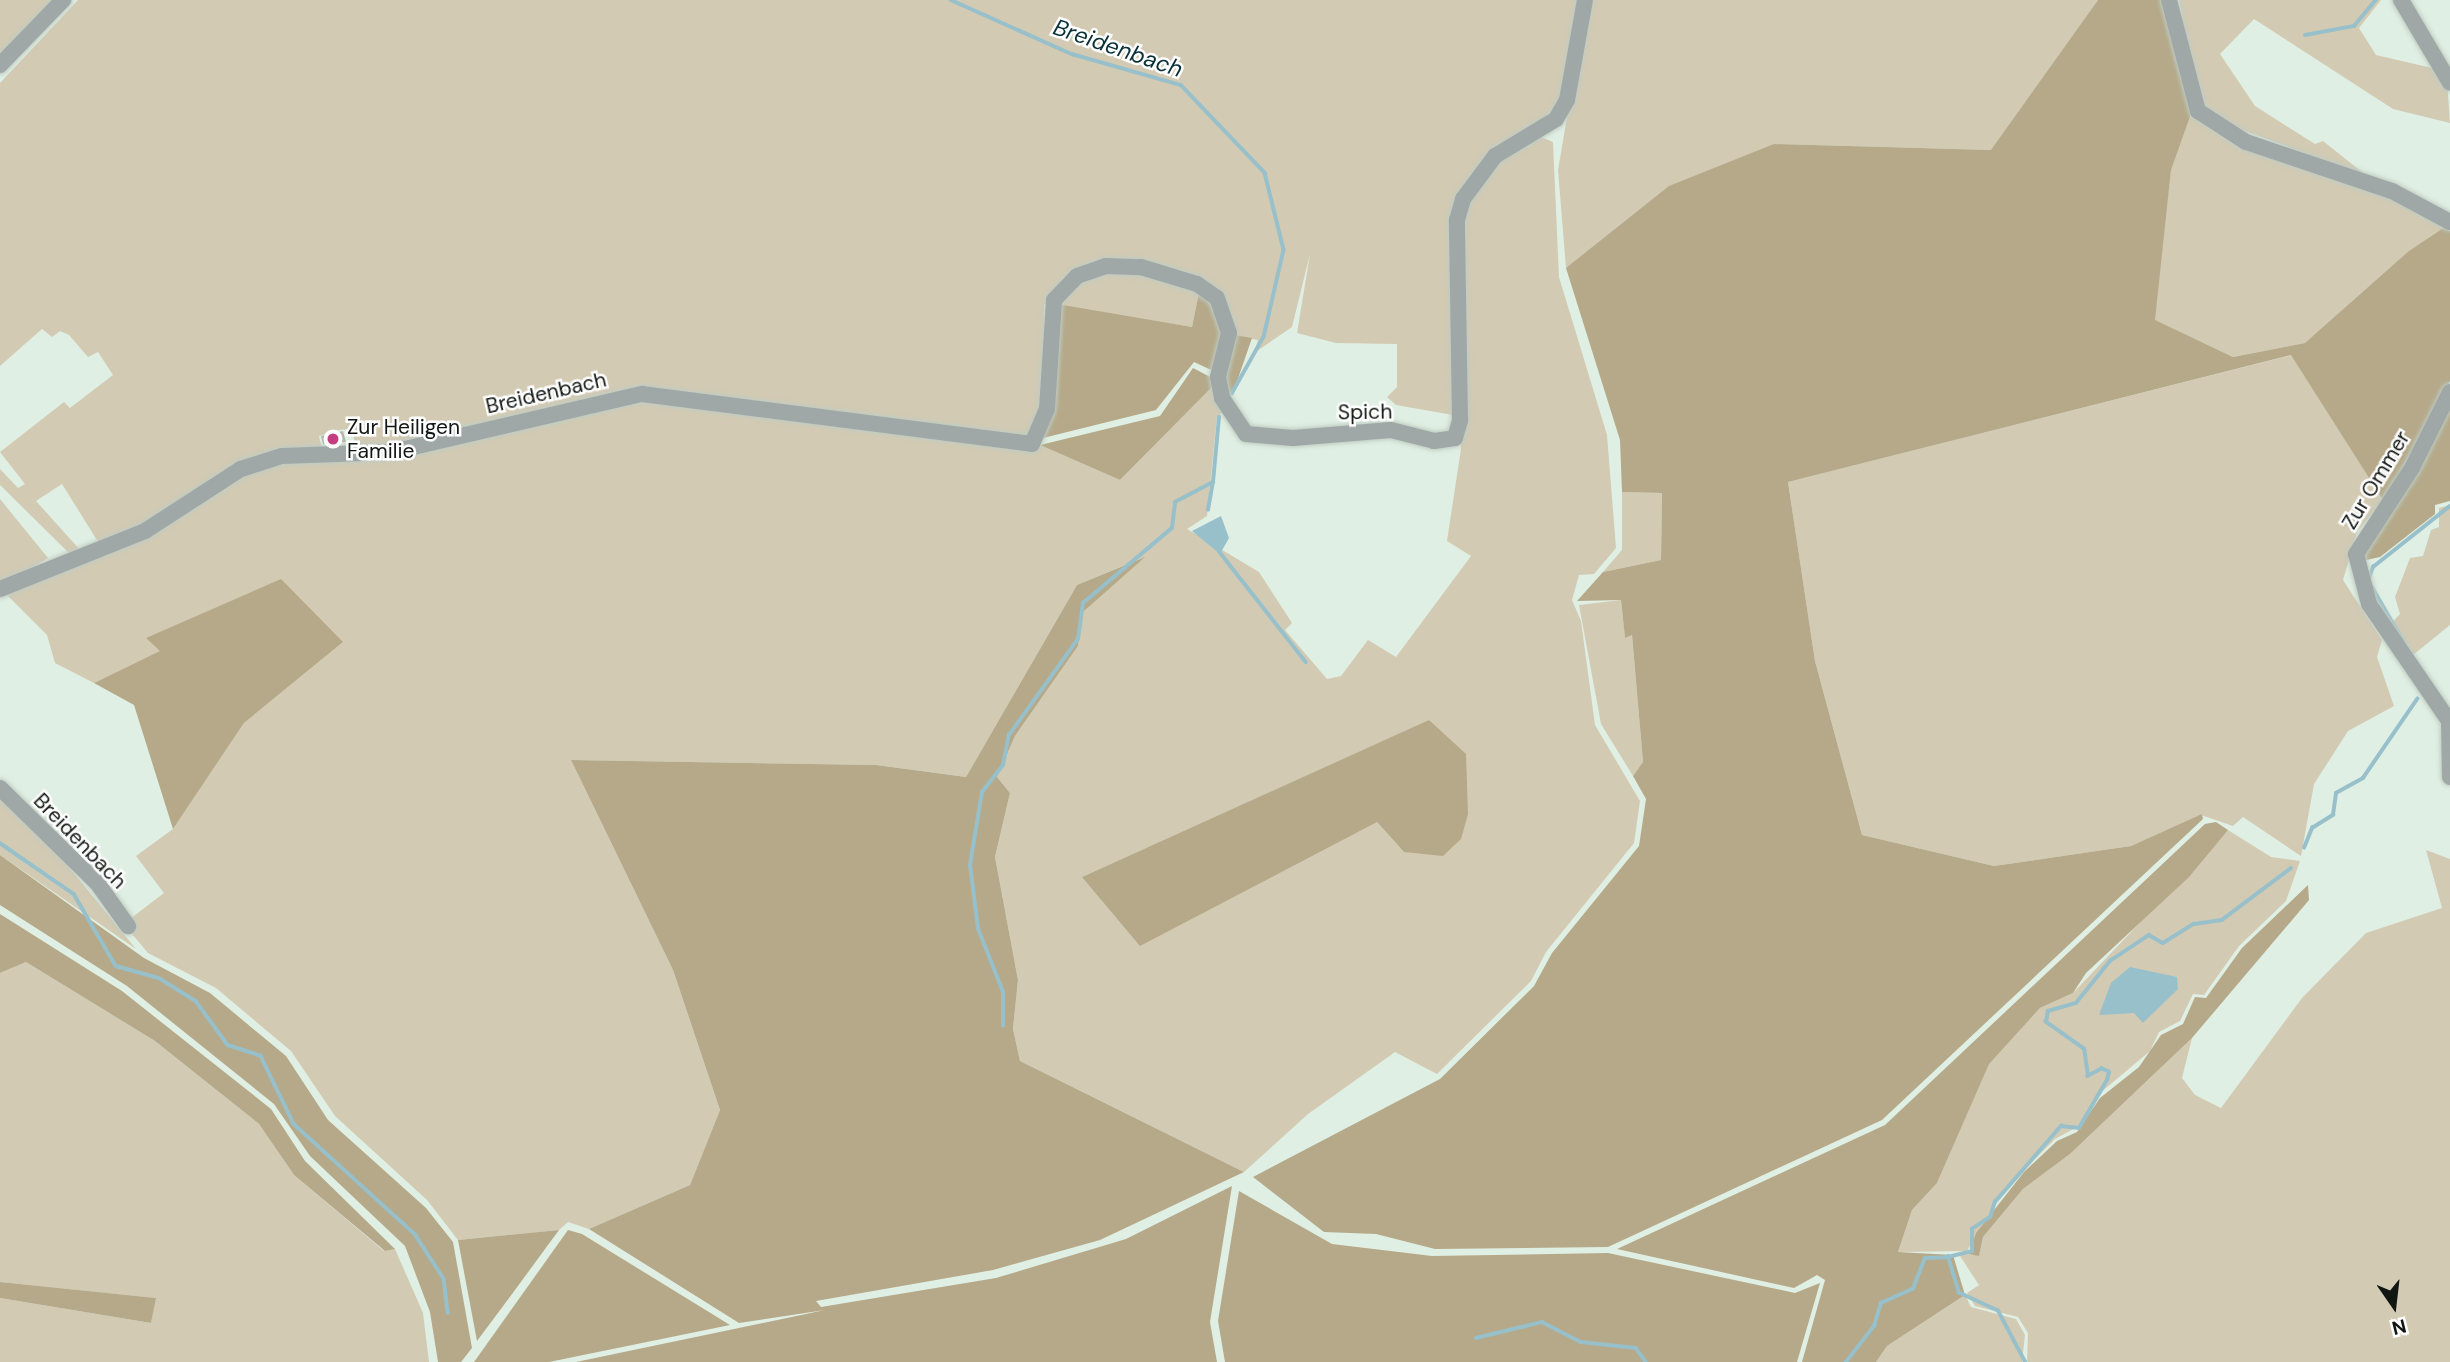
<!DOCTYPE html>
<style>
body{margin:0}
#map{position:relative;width:2450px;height:1362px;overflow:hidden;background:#e0efe3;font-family:"DM Sans",sans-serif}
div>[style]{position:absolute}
.green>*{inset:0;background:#d3cab3}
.forest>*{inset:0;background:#b5a989}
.water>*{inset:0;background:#97c0cb}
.stream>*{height:3.5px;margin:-1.75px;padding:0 1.75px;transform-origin:1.75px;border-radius:1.75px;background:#97c0cb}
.building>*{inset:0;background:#b3b8a9}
.roads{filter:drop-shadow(0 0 2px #bfccc2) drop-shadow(0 0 2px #bfccc2)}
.minor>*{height:16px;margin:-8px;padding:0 8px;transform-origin:8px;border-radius:8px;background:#a0a8a7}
.dots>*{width:19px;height:19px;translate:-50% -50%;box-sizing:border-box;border:4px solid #fff;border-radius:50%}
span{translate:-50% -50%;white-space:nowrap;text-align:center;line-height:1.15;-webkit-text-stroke:5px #fff;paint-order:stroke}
.street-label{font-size:21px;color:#111613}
.poi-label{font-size:21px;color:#111613}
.left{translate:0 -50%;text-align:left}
.water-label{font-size:23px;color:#083139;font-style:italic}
.north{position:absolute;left:2359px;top:1271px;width:70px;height:70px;-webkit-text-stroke:5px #fff;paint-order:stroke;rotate:166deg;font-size:19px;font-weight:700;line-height:28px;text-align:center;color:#111613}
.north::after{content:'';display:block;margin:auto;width:24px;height:32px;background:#111613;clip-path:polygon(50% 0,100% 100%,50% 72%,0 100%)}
</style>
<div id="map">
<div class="green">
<div style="clip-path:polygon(0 0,57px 0,0 60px)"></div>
<div style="clip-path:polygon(78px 0,1581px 0,1569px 77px,1557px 105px,1456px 200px,1453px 415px,1396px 405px,1387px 397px,1397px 387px,1397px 344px,1336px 343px,1297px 333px,1310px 254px,1292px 327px,1254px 353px,1258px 340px,1222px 333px,1201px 284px,1192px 327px,1044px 304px,1044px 410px,1026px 441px,686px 392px,614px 393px,425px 442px,356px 449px,352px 429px,338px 430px,319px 436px,322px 449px,245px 463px,210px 479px,167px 516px,100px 545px,62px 484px,36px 501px,81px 551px,71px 555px,0 485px,0 469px,18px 488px,25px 484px,0 452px,64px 402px,70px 408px,113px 375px,98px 352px,88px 357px,69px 335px,60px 331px,52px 337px,42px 329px,0 366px,0 83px)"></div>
<div style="clip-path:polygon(1587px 0,2098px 0,1992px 150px,1774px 144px,1566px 268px,1558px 170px)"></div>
<div style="clip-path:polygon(2179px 0,2381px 0,2359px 28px,2376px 55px,2432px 68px,2447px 80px,2450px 123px,2393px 109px,2254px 19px,2220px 54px,2255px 106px,2315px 144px,2323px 141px,2367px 176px,2226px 124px,2199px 100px)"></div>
<div style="clip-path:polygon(2191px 114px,2272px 159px,2394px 197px,2445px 227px,2305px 343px,2233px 357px,2154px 320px,2171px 169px)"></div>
<div style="clip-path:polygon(evenodd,1541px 137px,1553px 142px,1559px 277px,1607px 435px,1616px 548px,1594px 574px,1579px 575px,1572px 600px,1581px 621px,1595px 725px,1640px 801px,1634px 843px,1546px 952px,1531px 981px,1437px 1074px,1395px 1052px,1308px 1114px,1244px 1172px,1020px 1061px,1013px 1029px,1018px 980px,995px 857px,1010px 793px,997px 777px,1015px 736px,1078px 646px,1083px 612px,1142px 558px,1077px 585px,966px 777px,876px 765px,571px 760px,673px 970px,720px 1110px,690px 1185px,589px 1229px,568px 1222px,559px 1230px,458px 1240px,427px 1200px,335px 1116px,291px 1051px,216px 988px,148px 953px,91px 885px,126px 922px,164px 893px,136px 856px,173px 829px,244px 723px,343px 642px,147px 638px,161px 651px,94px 683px,55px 663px,47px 635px,3px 591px,99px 554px,228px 482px,284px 463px,638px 400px,1040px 445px,1120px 480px,1218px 381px,1222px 413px,1217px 416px,1207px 516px,1187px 529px,1259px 572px,1292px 623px,1285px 630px,1327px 679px,1341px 676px,1368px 640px,1396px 657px,1471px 556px,1447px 541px,1461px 449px,1458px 298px,1465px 208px,1502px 159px,1541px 137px,1430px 720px,1404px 852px,1377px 822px,1082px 877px,1430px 720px)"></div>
<div style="clip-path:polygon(2292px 355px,2383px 500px,2357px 532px,2343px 580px,2382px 640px,2377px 657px,2394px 706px,2348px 731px,2314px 784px,2301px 856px,2243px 817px,2233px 826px,2201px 815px,2131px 846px,1994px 866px,1862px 835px,1815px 661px,1788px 482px)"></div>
<div style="clip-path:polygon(1622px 492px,1662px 493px,1661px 560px,1603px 572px,1622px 550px)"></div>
<div style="clip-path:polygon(0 499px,48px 558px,0 587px)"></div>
<div style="clip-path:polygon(2450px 505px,2450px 625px,2408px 659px,2389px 626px,2400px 614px,2395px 597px,2410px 558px,2423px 556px,2431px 530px,2439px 527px,2439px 508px)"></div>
<div style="clip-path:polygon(1621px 600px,1625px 637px,1632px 635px,1643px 762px,1633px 776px,1601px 724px,1579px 605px)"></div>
<div style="clip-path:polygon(0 793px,63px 860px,136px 949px,0 855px)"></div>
<div style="clip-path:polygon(2228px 830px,2271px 857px,2300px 861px,2286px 901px,2239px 946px,2204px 995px,2193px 994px,2180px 1021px,2159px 1032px,2150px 1051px,2099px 1094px,2077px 1127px,2055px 1139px,2002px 1192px,1967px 1251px,1898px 1252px,1912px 1210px,1937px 1183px,1989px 1063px,2040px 1008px,2073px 993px)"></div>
<div style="clip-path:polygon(2426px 850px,2450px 859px,2450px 1362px,2027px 1362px,2028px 1333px,2018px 1317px,1975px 1306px,1967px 1293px,1979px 1285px,1958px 1253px,1979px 1255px,1983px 1237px,2023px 1189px,2070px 1154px,2192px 1038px,2182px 1078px,2195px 1095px,2221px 1108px,2302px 998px,2366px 933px,2442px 908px)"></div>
<div style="clip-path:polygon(26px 962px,155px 1041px,259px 1124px,294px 1175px,384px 1251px,395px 1249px,423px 1313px,429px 1362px,0 1362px,0 1298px,151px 1323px,155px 1298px,0 1282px,0 973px)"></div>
<div style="clip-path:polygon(1965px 1295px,1971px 1307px,2016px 1319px,2025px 1335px,2022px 1362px,1876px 1362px,1887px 1346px)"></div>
</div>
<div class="forest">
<div style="clip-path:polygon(2098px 0,2164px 0,2191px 114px,2171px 170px,2155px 320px,2233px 357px,2305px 343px,2409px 251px,2445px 227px,2450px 231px,2450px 381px,2388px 494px,2383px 500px,2291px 355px,1788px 482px,1815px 661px,1862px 835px,1994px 866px,2131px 846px,2202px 814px,2203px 819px,1882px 1120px,1608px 1247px,1435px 1249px,1376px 1234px,1324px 1232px,1253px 1177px,1440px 1079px,1534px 986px,1552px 953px,1639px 846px,1646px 799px,1633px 776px,1643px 762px,1632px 635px,1625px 638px,1621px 600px,1577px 601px,1603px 572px,1661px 560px,1662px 493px,1622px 492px,1620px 440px,1566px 268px,1669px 186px,1774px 144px,1991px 150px)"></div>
<div style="clip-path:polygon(1201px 283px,1222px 333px,1252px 338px,1234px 390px,1227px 398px,1224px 376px,1194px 362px,1156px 410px,1039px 439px,1057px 304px,1192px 327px)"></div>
<div style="clip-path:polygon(1193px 368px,1218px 381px,1120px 480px,1040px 445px,1160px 416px)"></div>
<div style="clip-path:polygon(2450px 403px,2450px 501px,2435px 505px,2435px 514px,2380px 557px,2357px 562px)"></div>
<div style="clip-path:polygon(1145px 557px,1083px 612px,1078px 646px,1015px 736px,997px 777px,1010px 793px,995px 857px,1018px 980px,1013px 1029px,1020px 1061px,1244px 1172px,1100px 1240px,993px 1270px,816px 1301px,821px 1307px,996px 1278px,1126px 1239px,1232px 1186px,1210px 1322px,1217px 1362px,576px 1362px,825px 1310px,739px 1323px,589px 1229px,690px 1185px,720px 1110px,673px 970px,571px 760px,876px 765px,966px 777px,1077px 585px)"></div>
<div style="clip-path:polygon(281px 579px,343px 642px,244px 723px,173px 829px,134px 705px,94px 683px,160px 651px,146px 638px)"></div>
<div style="clip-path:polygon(1429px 720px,1466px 754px,1468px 814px,1461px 839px,1443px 856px,1404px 852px,1377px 822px,1140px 946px,1082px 877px)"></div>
<div style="clip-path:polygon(2216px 822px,2228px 830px,2189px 877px,2086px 973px,2073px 993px,2040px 1008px,1989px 1064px,1937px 1183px,1912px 1210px,1898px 1252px,1953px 1255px,1965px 1295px,1887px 1346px,1876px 1362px,1802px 1362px,1825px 1280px,1817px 1275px,1794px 1288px,1617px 1249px,1885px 1125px,2205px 824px)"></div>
<div style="clip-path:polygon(0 855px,144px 958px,210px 993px,286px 1056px,328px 1120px,426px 1208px,453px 1242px,472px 1348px,461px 1362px,438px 1362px,430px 1312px,405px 1246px,310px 1156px,274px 1104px,127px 986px,0 905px)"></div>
<div style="clip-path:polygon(2308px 885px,2309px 900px,2192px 1038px,2070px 1154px,2023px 1189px,1983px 1237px,1979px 1256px,1969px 1254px,1976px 1233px,2024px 1172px,2057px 1141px,2077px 1132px,2100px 1098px,2139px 1067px,2161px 1035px,2183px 1024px,2195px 997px,2206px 998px,2242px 948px)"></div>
<div style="clip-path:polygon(0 914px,122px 991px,271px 1109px,305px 1161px,395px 1249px,385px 1251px,294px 1175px,259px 1124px,155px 1041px,26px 962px,0 973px)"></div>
<div style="clip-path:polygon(1239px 1191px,1332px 1244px,1432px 1256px,1608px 1253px,1795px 1293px,1820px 1283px,1797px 1362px,1225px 1362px,1218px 1321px)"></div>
<div style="clip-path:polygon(559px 1230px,515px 1290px,477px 1341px,458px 1240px)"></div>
<div style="clip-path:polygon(568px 1230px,582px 1234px,730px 1325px,549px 1362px,474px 1362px)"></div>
<div style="clip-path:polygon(0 1282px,156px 1298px,151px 1323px,0 1298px)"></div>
</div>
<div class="water">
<div style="clip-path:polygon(1221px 516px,1229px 538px,1220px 554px,1192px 531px)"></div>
<div style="clip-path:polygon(2130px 967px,2177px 977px,2178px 989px,2143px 1023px,2134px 1013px,2099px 1015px,2111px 983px)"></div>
</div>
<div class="stream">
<div style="left:951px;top:0;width:133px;rotate:24.1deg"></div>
<div style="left:1072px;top:54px;width:113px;rotate:15.9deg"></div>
<div style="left:1181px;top:85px;width:122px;rotate:46.3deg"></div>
<div style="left:1265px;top:173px;width:79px;rotate:76.1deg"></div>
<div style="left:1284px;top:250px;width:89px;rotate:102.9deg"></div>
<div style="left:1264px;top:337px;width:65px;rotate:119.3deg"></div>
<div style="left:2305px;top:35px;width:50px;rotate:-10.4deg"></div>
<div style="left:2354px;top:26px;width:34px;rotate:-50deg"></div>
<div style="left:1208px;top:510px;width:28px;rotate:-80deg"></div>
<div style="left:1219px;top:551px;width:141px;rotate:51.9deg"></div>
<div style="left:2369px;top:578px;width:12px;rotate:-70deg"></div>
<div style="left:2373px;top:567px;width:98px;rotate:-38.4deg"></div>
<div style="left:2371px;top:585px;width:66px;rotate:59.9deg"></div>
<div style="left:0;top:843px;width:90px;rotate:34.6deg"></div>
<div style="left:74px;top:894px;width:83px;rotate:59.7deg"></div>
<div style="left:116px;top:966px;width:45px;rotate:15.6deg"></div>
<div style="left:159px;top:978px;width:44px;rotate:31.9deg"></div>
<div style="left:196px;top:1001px;width:54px;rotate:54deg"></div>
<div style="left:228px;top:1045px;width:35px;rotate:18deg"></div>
<div style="left:261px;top:1056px;width:76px;rotate:64.1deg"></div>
<div style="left:294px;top:1124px;width:164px;rotate:42.3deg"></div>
<div style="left:415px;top:1234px;width:54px;rotate:57.2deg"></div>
<div style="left:444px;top:1279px;width:34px;rotate:83deg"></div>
<div style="left:2304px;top:848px;width:22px;rotate:-68deg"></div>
<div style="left:2312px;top:828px;width:25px;rotate:-32deg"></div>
<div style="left:2333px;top:815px;width:22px;rotate:-82deg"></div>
<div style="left:2336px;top:793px;width:31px;rotate:-29deg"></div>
<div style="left:2363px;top:778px;width:96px;rotate:-55.6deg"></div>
<div style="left:1003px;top:1026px;width:34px;rotate:-90deg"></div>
<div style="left:1003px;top:992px;width:68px;rotate:-111.6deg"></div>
<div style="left:978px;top:929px;width:64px;rotate:-97.1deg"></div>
<div style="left:970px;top:865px;width:74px;rotate:-80.7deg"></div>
<div style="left:982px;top:792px;width:34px;rotate:-52deg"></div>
<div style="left:1003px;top:765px;width:31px;rotate:-79deg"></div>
<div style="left:1009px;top:735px;width:118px;rotate:-54.3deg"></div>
<div style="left:1078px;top:639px;width:36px;rotate:-82deg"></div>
<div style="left:1083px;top:603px;width:116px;rotate:-40.1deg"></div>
<div style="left:1172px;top:528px;width:26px;rotate:-83deg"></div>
<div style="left:1175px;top:502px;width:43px;rotate:-27.8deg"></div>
<div style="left:1213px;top:482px;width:65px;rotate:-84.7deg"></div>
<div style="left:1476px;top:1338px;width:68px;rotate:-13.6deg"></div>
<div style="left:1542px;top:1322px;width:44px;rotate:27.1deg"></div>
<div style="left:1581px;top:1342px;width:55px;rotate:6.2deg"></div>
<div style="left:1636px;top:1348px;width:17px;rotate:54deg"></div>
<div style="left:1846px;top:1362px;width:46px;rotate:-52.1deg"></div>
<div style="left:1874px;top:1326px;width:24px;rotate:-73deg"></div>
<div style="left:1881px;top:1303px;width:35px;rotate:-24deg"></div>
<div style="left:1913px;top:1289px;width:33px;rotate:-69deg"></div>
<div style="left:1925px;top:1258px;width:23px;rotate:-2deg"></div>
<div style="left:2025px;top:1362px;width:58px;rotate:-117.9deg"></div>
<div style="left:1998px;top:1311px;width:43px;rotate:-155.2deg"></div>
<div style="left:1959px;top:1293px;width:38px;rotate:-107deg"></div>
<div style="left:1948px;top:1257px;width:25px;rotate:-14deg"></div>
<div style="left:1972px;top:1251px;width:22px;rotate:-90deg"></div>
<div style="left:1972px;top:1229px;width:22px;rotate:-34deg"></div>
<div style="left:1990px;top:1217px;width:16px;rotate:-72deg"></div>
<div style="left:1995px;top:1202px;width:101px;rotate:-49deg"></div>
<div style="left:2061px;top:1126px;width:18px;rotate:6deg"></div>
<div style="left:2079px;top:1128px;width:56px;rotate:-59.7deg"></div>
<div style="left:2107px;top:1080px;width:8px;rotate:-76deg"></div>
<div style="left:2109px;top:1072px;width:8px;rotate:-157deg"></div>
<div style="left:2102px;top:1069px;width:16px;rotate:153deg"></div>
<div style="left:2088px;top:1076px;width:27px;rotate:-98deg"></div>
<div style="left:2084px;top:1049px;width:47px;rotate:-144.6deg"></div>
<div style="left:2046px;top:1022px;width:11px;rotate:-80deg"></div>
<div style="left:2048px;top:1011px;width:29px;rotate:-16deg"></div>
<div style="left:2076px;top:1003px;width:54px;rotate:-51deg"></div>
<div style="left:2110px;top:961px;width:47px;rotate:-33.7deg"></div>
<div style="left:2149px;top:935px;width:16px;rotate:30deg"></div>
<div style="left:2163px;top:943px;width:36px;rotate:-32deg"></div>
<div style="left:2194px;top:924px;width:28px;rotate:-8deg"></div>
<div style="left:2222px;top:920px;width:86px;rotate:-37deg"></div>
</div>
<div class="building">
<div style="clip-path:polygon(343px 431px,346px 442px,323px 444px,321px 436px)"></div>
</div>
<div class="roads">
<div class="minor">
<div style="left:2169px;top:0;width:115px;rotate:75.4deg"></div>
<div style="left:2198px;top:111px;width:57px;rotate:32.9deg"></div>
<div style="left:2246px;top:142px;width:154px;rotate:18.6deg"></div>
<div style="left:2392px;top:191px;width:66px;rotate:28.1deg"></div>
<div style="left:2401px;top:0;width:96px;rotate:59.4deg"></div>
<div style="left:0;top:65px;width:91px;rotate:-45.9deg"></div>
<div style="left:2450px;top:392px;width:85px;rotate:116.6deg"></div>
<div style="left:2412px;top:468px;width:103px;rotate:123.1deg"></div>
<div style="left:2356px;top:554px;width:52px;rotate:75.4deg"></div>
<div style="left:2369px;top:604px;width:142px;rotate:55.6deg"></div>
<div style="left:2449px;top:721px;width:56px;rotate:89deg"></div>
<div style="left:0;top:589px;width:156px;rotate:-21.8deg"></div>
<div style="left:145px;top:531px;width:114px;rotate:-32.9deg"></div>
<div style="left:241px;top:469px;width:43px;rotate:-17.6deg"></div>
<div style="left:282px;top:456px;width:110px;rotate:-2.1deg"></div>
<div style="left:392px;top:452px;width:257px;rotate:-13.1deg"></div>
<div style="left:642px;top:394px;width:393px;rotate:7.3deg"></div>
<div style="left:1032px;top:444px;width:38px;rotate:-67deg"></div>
<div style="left:1047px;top:409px;width:109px;rotate:-86.3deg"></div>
<div style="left:1054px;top:300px;width:33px;rotate:-46deg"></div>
<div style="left:1077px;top:276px;width:31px;rotate:-19deg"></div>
<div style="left:1106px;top:266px;width:35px;rotate:2deg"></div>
<div style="left:1141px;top:267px;width:59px;rotate:16.9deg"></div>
<div style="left:1197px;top:284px;width:24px;rotate:35deg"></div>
<div style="left:1217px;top:298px;width:37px;rotate:71deg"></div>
<div style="left:1229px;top:333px;width:45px;rotate:104deg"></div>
<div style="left:1218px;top:377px;width:21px;rotate:79deg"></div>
<div style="left:1222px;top:398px;width:43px;rotate:56.3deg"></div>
<div style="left:1246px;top:434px;width:47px;rotate:4.9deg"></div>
<div style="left:1293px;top:438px;width:98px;rotate:-4.7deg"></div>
<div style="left:1391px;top:430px;width:44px;rotate:14.3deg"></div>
<div style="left:1434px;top:441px;width:21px;rotate:-8deg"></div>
<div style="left:1455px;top:438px;width:19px;rotate:-74deg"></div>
<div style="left:1460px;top:420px;width:200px;rotate:-90.9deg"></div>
<div style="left:1457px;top:220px;width:22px;rotate:-74deg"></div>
<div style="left:1463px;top:199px;width:54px;rotate:-53.3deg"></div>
<div style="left:1495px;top:156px;width:71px;rotate:-31.2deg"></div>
<div style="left:1556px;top:119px;width:22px;rotate:-60deg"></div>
<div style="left:1567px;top:100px;width:102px;rotate:-79.8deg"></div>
<div style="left:0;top:788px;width:137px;rotate:44.4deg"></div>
<div style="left:98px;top:884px;width:52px;rotate:54.5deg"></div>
</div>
</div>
<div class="dots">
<div style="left:333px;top:439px;background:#c33d7f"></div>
</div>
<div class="street-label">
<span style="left:546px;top:393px;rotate:-13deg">Breidenbach</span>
<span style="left:1365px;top:412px;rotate:-1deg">Spich</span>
<span style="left:2376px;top:480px;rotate:-59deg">Zur Ommer</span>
<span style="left:80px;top:841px;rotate:46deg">Breidenbach</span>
</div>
<div class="poi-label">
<span class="left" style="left:347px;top:439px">Zur Heiligen<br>Familie</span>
</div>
<div class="water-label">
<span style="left:1118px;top:48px;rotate:19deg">Breidenbach</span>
</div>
<div class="north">N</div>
</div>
